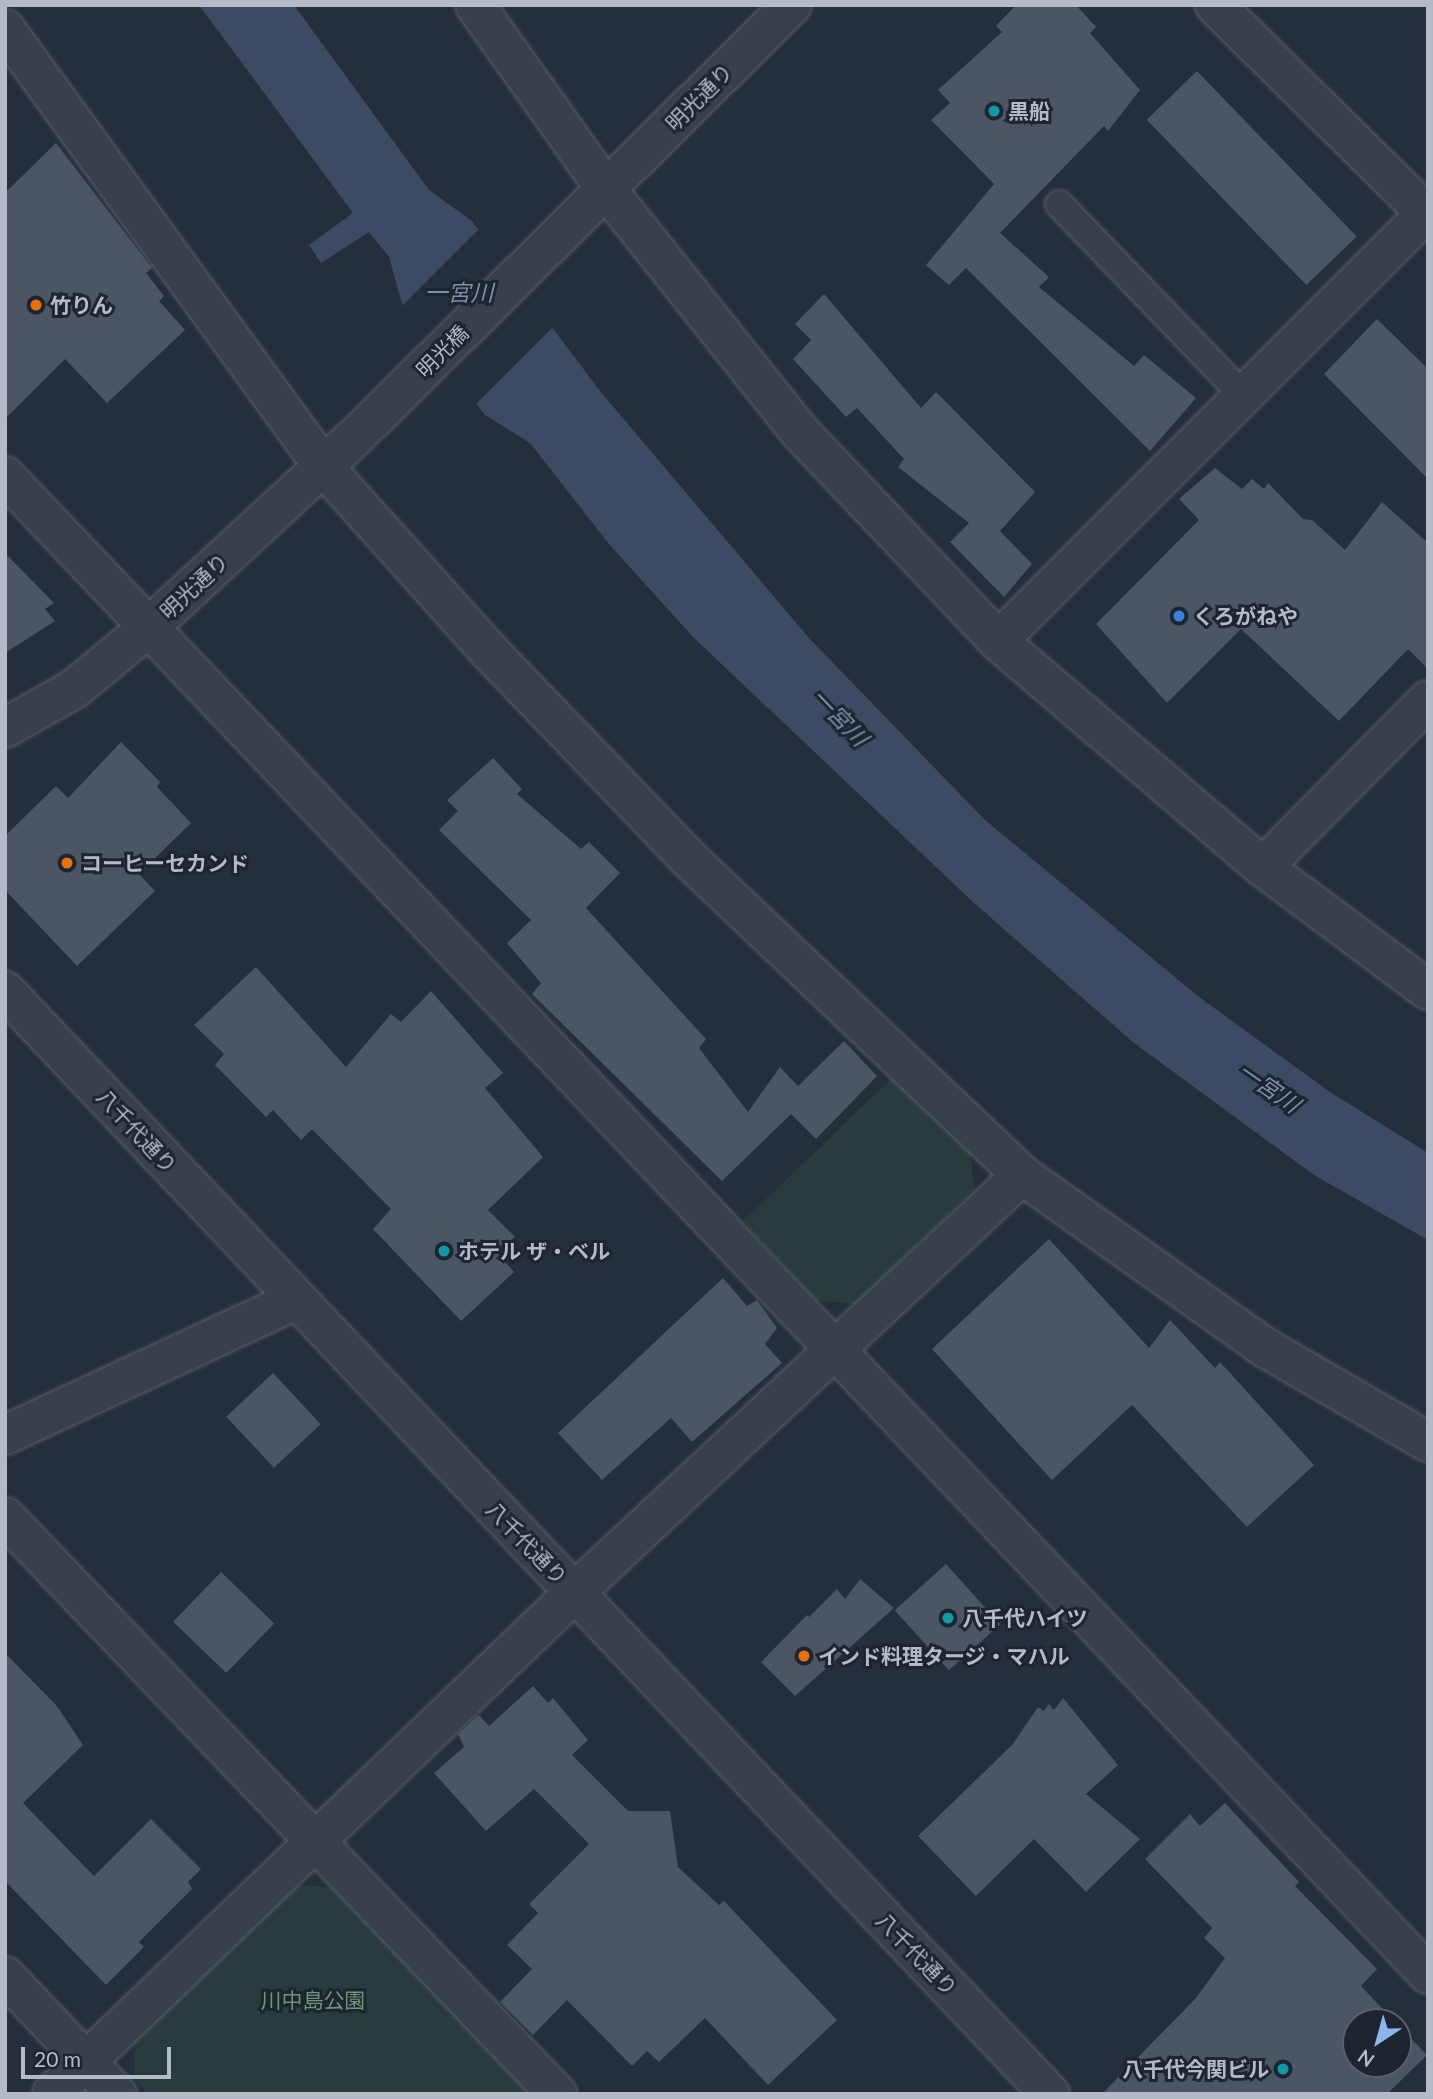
<!DOCTYPE html>
<meta charset="utf-8">
<style>
body{margin:0}
#map{position:relative;width:1433px;height:2099px;overflow:hidden;background:#252e3b;font-family:Lato,"Noto Sans JP",sans-serif}
div>[style]{position:absolute}
.green>*{inset:0;background:#283b3d}
.water>*{inset:0;background:#3b4b63}
.pier>*{inset:0;background:#252e3b}
.building>*{inset:0;background:#4b5563;transform-origin:0 0}
.roads{filter:drop-shadow(0 0 2px #565e69) drop-shadow(0 0 2px #565e69)}
.service>*{height:26px;margin:-13px;padding:0 13px;transform-origin:13px;border-radius:13px;background:#38404b}
.minor>*{height:38px;margin:-19px;padding:0 19px;transform-origin:19px;border-radius:19px;background:#38404b}
.tertiary>*{height:38px;margin:-19px;padding:0 19px;transform-origin:19px;border-radius:19px;background:#38404b}
.dots>*{width:19px;height:19px;translate:-50% -50%;box-sizing:border-box;border:4px solid #1d2530;border-radius:50%}
span{translate:-50% -50%;white-space:nowrap;text-align:center;line-height:1.15;-webkit-text-stroke:6px #1d2530;paint-order:stroke}
.street-label{font-size:21px;color:#b4bbc6}
.poi-label{font-size:21px;color:#b4bbc6;font-weight:700}
.left{translate:0 -50%;text-align:left}
.right{translate:-100% -50%;text-align:right}
.park-label{font-size:21px;color:#6c9676}
.water-label{font-size:23px;color:#7d91ac;font-style:italic}
.frame{position:absolute;inset:0;border:7px solid #b4bbc6;pointer-events:none}
.north{position:absolute;left:1342px;top:2008px;width:70px;height:70px;box-sizing:border-box;background:#1d2530;border:2px solid #59616c;border-radius:50%;rotate:216deg;font-size:19px;font-weight:700;line-height:28px;text-align:center;color:#b4bbc6}
.north::after{content:'';display:block;margin:auto;width:24px;height:32px;background:#8fb4f0;clip-path:polygon(50% 0,100% 100%,50% 72%,0 100%)}
.scale{position:absolute;left:21px;top:2047px;width:150px;height:32px;box-sizing:border-box;border:4px solid #b4bbc6;border-top:0;padding-left:9px;font-size:21px;line-height:24px;white-space:nowrap;color:#b4bbc6;-webkit-text-stroke:5px #1d2530;paint-order:stroke}
</style>
<div id="map">
<div class="green">
<div style="clip-path:polygon(894px 1076px,970px 1147px,974px 1189px,856px 1304px,817px 1301px,743px 1221px)"></div>
<div style="clip-path:polygon(297px 1885px,338px 1887px,533px 2094px,148px 2094px,134px 2079px,135px 2037px)"></div>
</div>
<div class="water">
<div style="clip-path:polygon(199px 5px,294px 5px,429px 190px,472px 221px,600px 391px,809px 638px,984px 819px,1199px 997px,1330px 1092px,1428px 1153px,1428px 1240px,1314px 1175px,1134px 1043px,973px 902px,693px 637px,609px 544px,530px 443px,485px 415px,403px 307px,389px 257px,369px 232px,321px 263px,309px 245px,353px 213px)"></div>
</div>
<div class="pier">
<div style="clip-path:polygon(481px 227px,555px 325px,474px 406px,400px 308px)"></div>
</div>
<div class="building">
<div style="clip-path:polygon(1016px 5px,1076px 5px,1096px 27px,1090px 33px,1140px 90px,1108px 131px,1104px 126px,1000px 233px,1049px 277px,1039px 287px,1134px 366px,1144px 355px,1196px 398px,1150px 451px,966px 268px,949px 285px,926px 265px,994px 184px,931px 120px,950px 103px,938px 90px,1002px 32px,996px 26px)"></div>
<div style="left:1197px;top:71px;width:230px;height:70px;rotate:46deg"></div>
<div style="clip-path:polygon(56px 143px,152px 268px,146px 273px,164px 296px,159px 301px,185px 330px,107px 403px,65px 359px,5px 419px,5px 193px)"></div>
<div style="clip-path:polygon(824px 294px,921px 408px,936px 392px,1035px 492px,1000px 531px,1032px 564px,1004px 597px,950px 542px,969px 523px,898px 467px,904px 459px,857px 408px,846px 417px,793px 359px,811px 340px,795px 324px)"></div>
<div style="clip-path:polygon(1377px 319px,1426px 367px,1428px 479px,1324px 374px)"></div>
<div style="clip-path:polygon(1215px 468px,1242px 489px,1252px 479px,1264px 489px,1268px 483px,1303px 519px,1312px 520px,1345px 550px,1382px 502px,1428px 543px,1428px 669px,1408px 649px,1339px 721px,1241px 629px,1167px 703px,1096px 624px,1199px 520px,1179px 499px)"></div>
<div style="clip-path:polygon(5px 553px,54px 603px,45px 609px,55px 621px,5px 653px)"></div>
<div style="clip-path:polygon(121px 742px,160px 782px,157px 787px,191px 823px,139px 874px,155px 891px,77px 966px,5px 890px,5px 836px,56px 786px,68px 798px)"></div>
<div style="clip-path:polygon(493px 758px,522px 789px,517px 794px,581px 849px,589px 842px,620px 873px,586px 908px,706px 1039px,699px 1048px,748px 1112px,780px 1067px,798px 1086px,844px 1041px,877px 1076px,816px 1139px,791px 1114px,722px 1181px,532px 994px,541px 983px,507px 943px,531px 920px,439px 830px,458px 811px,447px 800px)"></div>
<div style="clip-path:polygon(256px 967px,346px 1067px,391px 1014px,401px 1022px,431px 991px,503px 1073px,485px 1088px,543px 1157px,488px 1210px,515px 1237px,496px 1252px,514px 1272px,461px 1321px,373px 1229px,391px 1209px,312px 1129px,301px 1140px,273px 1110px,266px 1117px,215px 1065px,224px 1054px,194px 1025px)"></div>
<div style="clip-path:polygon(1049px 1239px,1149px 1348px,1170px 1320px,1215px 1368px,1220px 1362px,1314px 1465px,1247px 1527px,1132px 1405px,1052px 1480px,932px 1349px)"></div>
<div style="clip-path:polygon(723px 1278px,747px 1306px,757px 1300px,777px 1328px,765px 1344px,782px 1363px,692px 1442px,671px 1418px,602px 1480px,558px 1433px)"></div>
<div style="left:273px;top:1373px;width:70px;height:64px;rotate:47deg"></div>
<div style="left:946px;top:1564px;width:81px;height:69px;rotate:48deg"></div>
<div style="left:221px;top:1572px;width:74px;height:69px;rotate:44deg"></div>
<div style="clip-path:polygon(860px 1579px,894px 1608px,795px 1696px,761px 1662px,807px 1615px,809px 1617px,837px 1589px,845px 1599px)"></div>
<div style="clip-path:polygon(5px 1653px,57px 1706px,83px 1745px,23px 1803px,94px 1876px,151px 1819px,201px 1869px,188px 1882px,192px 1889px,139px 1942px,144px 1947px,106px 1985px,5px 1881px)"></div>
<div style="clip-path:polygon(533px 1686px,548px 1703px,553px 1698px,588px 1740px,572px 1755px,628px 1811px,670px 1811px,678px 1867px,719px 1905px,724px 1901px,837px 2020px,768px 2085px,705px 2018px,659px 2062px,647px 2051px,632px 2066px,567px 2000px,533px 2035px,500px 2002px,532px 1969px,507px 1945px,538px 1913px,529px 1904px,589px 1844px,534px 1789px,486px 1831px,434px 1773px,464px 1747px,458px 1734px,479px 1715px,489px 1726px)"></div>
<div style="clip-path:polygon(1063px 1698px,1118px 1765px,1086px 1794px,1140px 1839px,1086px 1892px,1034px 1839px,976px 1896px,918px 1836px,1013px 1744px,1038px 1707px,1044px 1711px,1049px 1704px,1054px 1710px)"></div>
<div style="clip-path:polygon(1225px 1803px,1299px 1882px,1295px 1886px,1377px 1969px,1361px 1986px,1395px 2022px,1356px 2022px,1356px 2064px,1398px 2064px,1398px 2025px,1427px 2055px,1387px 2094px,1102px 2094px,1196px 1998px,1225px 1958px,1204px 1938px,1212px 1928px,1145px 1859px,1190px 1814px,1200px 1826px)"></div>
</div>
<div class="roads">
<div class="service">
<div style="left:1059px;top:204px;width:265px;rotate:46.1deg"></div>
</div>
<div class="minor">
<div style="left:475px;top:5px;width:226px;rotate:54.6deg"></div>
<div style="left:606px;top:189px;width:311px;rotate:51.4deg"></div>
<div style="left:800px;top:432px;width:288px;rotate:46.5deg"></div>
<div style="left:998px;top:641px;width:348px;rotate:40.5deg"></div>
<div style="left:1263px;top:867px;width:206px;rotate:36.7deg"></div>
<div style="left:1215px;top:5px;width:299px;rotate:44.6deg"></div>
<div style="left:5px;top:29px;width:540px;rotate:53.96deg"></div>
<div style="left:323px;top:466px;width:247px;rotate:48.1deg"></div>
<div style="left:488px;top:650px;width:287px;rotate:46.1deg"></div>
<div style="left:687px;top:857px;width:462px;rotate:43.5deg"></div>
<div style="left:1022px;top:1175px;width:297px;rotate:35.4deg"></div>
<div style="left:1264px;top:1347px;width:190px;rotate:30.1deg"></div>
<div style="left:5px;top:476px;width:2066px;rotate:46.47deg"></div>
<div style="left:998px;top:641px;width:608px;rotate:-45deg"></div>
<div style="left:1263px;top:867px;width:235px;rotate:-45.3deg"></div>
<div style="left:5px;top:1435px;width:321px;rotate:-24.9deg"></div>
<div style="left:5px;top:1517px;width:799px;rotate:46.27deg"></div>
<div style="left:5px;top:1976px;width:163px;rotate:46.5deg"></div>
<div style="left:52px;top:2094px;width:724px;rotate:-43.82deg"></div>
<div style="left:574px;top:1593px;width:613px;rotate:-43.02deg"></div>
</div>
<div class="tertiary">
<div style="left:5px;top:728px;width:79px;rotate:-29.5deg"></div>
<div style="left:74px;top:689px;width:96px;rotate:-39.5deg"></div>
<div style="left:148px;top:628px;width:286px;rotate:-42.7deg"></div>
<div style="left:358px;top:434px;width:610px;rotate:-44.67deg"></div>
<div style="left:5px;top:991px;width:1519px;rotate:46.55deg"></div>
</div>
</div>
<div class="dots">
<div style="left:994px;top:111px;background:#0f9aa8"></div>
<div style="left:36px;top:305px;background:#e8710a"></div>
<div style="left:1179px;top:616px;background:#3f7fe0"></div>
<div style="left:67px;top:863px;background:#e8710a"></div>
<div style="left:444px;top:1251px;background:#0f9aa8"></div>
<div style="left:948px;top:1618px;background:#0f9aa8"></div>
<div style="left:804px;top:1656px;background:#e8710a"></div>
<div style="left:1283px;top:2069px;background:#0f9aa8"></div>
</div>
<div class="street-label">
<span style="left:699px;top:97px;rotate:-45deg">明光通り</span>
<span style="left:442px;top:351px;rotate:-45deg">明光橋</span>
<span style="left:194px;top:586px;rotate:-43deg">明光通り</span>
<span style="left:137px;top:1131px;rotate:47deg">八千代通り</span>
<span style="left:527px;top:1543px;rotate:46deg">八千代通り</span>
<span style="left:917px;top:1954px;rotate:46deg">八千代通り</span>
</div>
<div class="poi-label">
<span class="left" style="left:1008px;top:111px">黒船</span>
<span class="left" style="left:50px;top:305px">竹りん</span>
<span class="left" style="left:1193px;top:616px">くろがねや</span>
<span class="left" style="left:81px;top:863px">コーヒーセカンド</span>
<span class="left" style="left:458px;top:1251px">ホテル ザ・ベル</span>
<span class="left" style="left:962px;top:1618px">八千代ハイツ</span>
<span class="left" style="left:818px;top:1656px">インド料理タージ・マハル</span>
<span class="right" style="left:1269px;top:2069px">八千代今関ビル</span>
</div>
<div class="park-label">
<span style="left:313px;top:2000px">川中島公園</span>
</div>
<div class="water-label">
<span style="left:459px;top:292px">一宮川</span>
<span style="left:840px;top:717px;rotate:46deg">一宮川</span>
<span style="left:1269px;top:1087px;rotate:35deg">一宮川</span>
</div>
<div class="frame"></div>
<div class="north">N</div>
<div class="scale">20 m</div>
</div>
